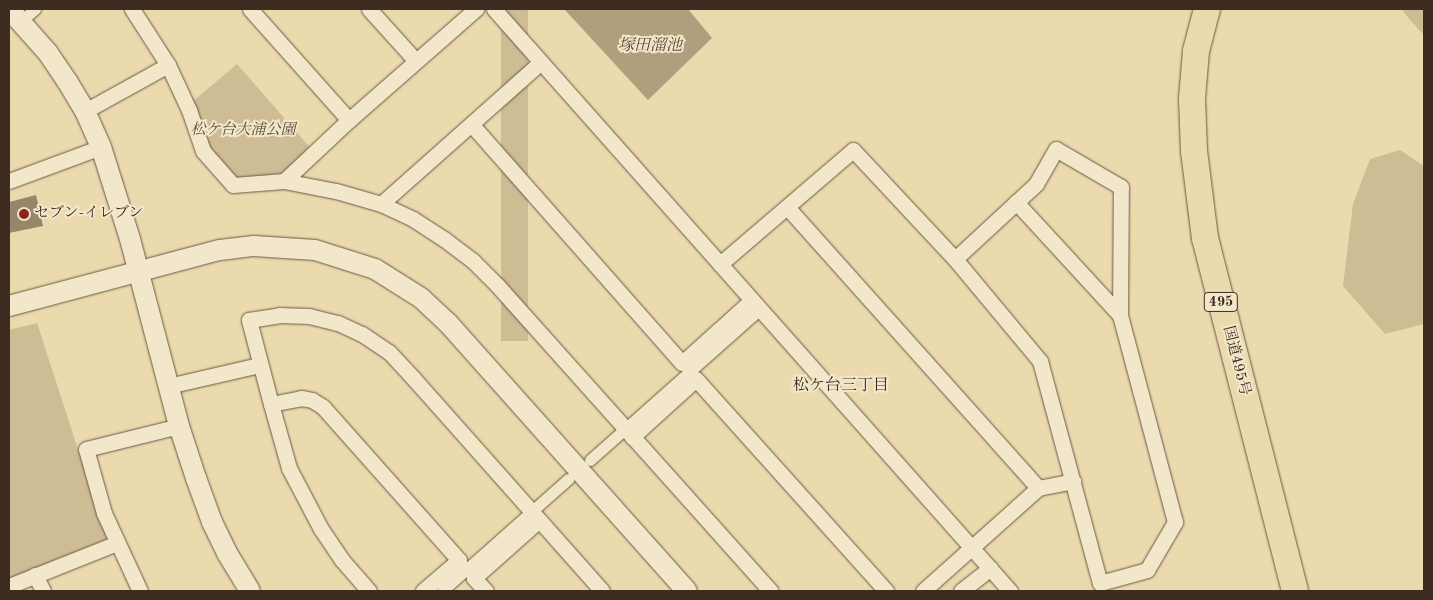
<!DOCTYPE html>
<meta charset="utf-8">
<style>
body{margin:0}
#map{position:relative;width:1433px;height:600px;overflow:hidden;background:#ebdaad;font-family:"Old Standard TT","Noto Serif JP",serif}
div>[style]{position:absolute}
.green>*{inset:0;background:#cebc95;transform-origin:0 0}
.water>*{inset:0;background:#b09f7d}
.building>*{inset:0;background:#98866a}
.roads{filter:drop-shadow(0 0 1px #695844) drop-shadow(0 0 1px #695844)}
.pedestrian>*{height:11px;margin:-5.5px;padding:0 5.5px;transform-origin:5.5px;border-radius:5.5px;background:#f2e7ca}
.minor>*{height:15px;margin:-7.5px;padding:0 7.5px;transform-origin:7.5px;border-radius:7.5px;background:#f2e7ca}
.tertiary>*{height:20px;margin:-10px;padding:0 10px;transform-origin:10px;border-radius:10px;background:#f2e7ca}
.trunk>*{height:26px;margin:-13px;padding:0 13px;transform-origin:13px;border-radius:13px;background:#ebdaad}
.dots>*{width:14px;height:14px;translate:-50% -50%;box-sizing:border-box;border:2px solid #f2e7ca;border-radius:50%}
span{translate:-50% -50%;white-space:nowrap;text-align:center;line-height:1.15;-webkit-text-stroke:4px #f2e7ca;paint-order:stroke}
.shield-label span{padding:1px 4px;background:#f2e7ca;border:1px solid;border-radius:4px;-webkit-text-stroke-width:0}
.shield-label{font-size:14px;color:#3e2c21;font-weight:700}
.park-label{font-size:15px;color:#5b4938;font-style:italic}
.poi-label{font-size:15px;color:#3e2c21}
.left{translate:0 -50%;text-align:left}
.street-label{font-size:15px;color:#3e2c21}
.water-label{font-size:16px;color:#5a4938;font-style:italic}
.neighbourhood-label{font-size:16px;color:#3e2c21}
.frame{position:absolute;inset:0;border:10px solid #3e2c21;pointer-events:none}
</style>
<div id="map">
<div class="green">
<div style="left:501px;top:9px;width:27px;height:332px"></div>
<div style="clip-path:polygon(1402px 9px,1424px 9px,1424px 35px,1409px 19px)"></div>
<div style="clip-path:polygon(237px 64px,313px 151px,283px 179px,234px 182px,206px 149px,191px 103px)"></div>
<div style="clip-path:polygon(1400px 150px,1424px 166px,1424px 324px,1385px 334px,1343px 286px,1353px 204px,1370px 159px)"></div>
<div style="clip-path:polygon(37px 323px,108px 542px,9px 579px,9px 330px)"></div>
</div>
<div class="water">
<div style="clip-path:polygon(564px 9px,688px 9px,712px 38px,648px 100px)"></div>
</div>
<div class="building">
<div style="clip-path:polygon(36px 195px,43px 226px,9px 233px,9px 202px)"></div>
</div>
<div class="roads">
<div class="pedestrian">
<div style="left:20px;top:22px;width:20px;rotate:-41deg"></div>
<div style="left:590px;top:460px;width:227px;rotate:-41.6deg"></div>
<div style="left:442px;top:591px;width:169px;rotate:-41.6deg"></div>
</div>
<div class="minor">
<div style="left:132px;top:9px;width:67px;rotate:57.3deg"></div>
<div style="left:168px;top:65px;width:50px;rotate:65deg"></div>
<div style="left:189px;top:110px;width:43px;rotate:71.1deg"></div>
<div style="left:203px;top:151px;width:45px;rotate:48.6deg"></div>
<div style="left:233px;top:185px;width:51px;rotate:-4.5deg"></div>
<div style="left:284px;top:181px;width:53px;rotate:10.9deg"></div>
<div style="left:336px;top:191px;width:47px;rotate:16.1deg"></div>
<div style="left:381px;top:204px;width:35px;rotate:25deg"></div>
<div style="left:413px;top:219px;width:37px;rotate:33deg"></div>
<div style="left:444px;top:239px;width:36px;rotate:37deg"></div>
<div style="left:473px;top:261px;width:34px;rotate:45deg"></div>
<div style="left:497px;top:285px;width:411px;rotate:48.2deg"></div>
<div style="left:250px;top:9px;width:149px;rotate:48.3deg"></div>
<div style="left:369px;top:9px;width:70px;rotate:47.9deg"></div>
<div style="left:494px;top:9px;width:778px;rotate:48.44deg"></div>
<div style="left:85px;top:111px;width:95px;rotate:-29deg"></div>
<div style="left:472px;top:125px;width:317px;rotate:48.6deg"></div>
<div style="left:682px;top:363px;width:94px;rotate:-42deg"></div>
<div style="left:9px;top:181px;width:98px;rotate:-20.3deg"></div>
<div style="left:284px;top:181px;width:89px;rotate:-43.2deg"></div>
<div style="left:349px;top:120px;width:169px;rotate:-41.2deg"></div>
<div style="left:1016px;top:202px;width:154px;rotate:47.4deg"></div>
<div style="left:381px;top:204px;width:214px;rotate:-41.6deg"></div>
<div style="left:787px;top:207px;width:377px;rotate:48.2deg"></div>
<div style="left:720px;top:264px;width:175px;rotate:-40.6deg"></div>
<div style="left:853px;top:150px;width:149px;rotate:46.9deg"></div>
<div style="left:955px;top:259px;width:133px;rotate:50.2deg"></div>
<div style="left:1040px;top:361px;width:230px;rotate:74.9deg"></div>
<div style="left:1100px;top:583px;width:49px;rotate:-15.5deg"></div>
<div style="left:1147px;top:570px;width:56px;rotate:-59.7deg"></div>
<div style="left:1175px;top:522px;width:214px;rotate:-104.9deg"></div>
<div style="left:1120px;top:315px;width:128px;rotate:-89.6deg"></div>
<div style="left:1121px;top:187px;width:75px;rotate:-149.7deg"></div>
<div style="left:1056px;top:149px;width:40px;rotate:119.7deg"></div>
<div style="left:1036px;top:184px;width:110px;rotate:137.2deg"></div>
<div style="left:168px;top:386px;width:93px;rotate:-13deg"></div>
<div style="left:271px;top:404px;width:87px;rotate:-104.7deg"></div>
<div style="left:249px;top:320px;width:30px;rotate:-9deg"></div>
<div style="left:279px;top:315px;width:30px;rotate:2deg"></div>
<div style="left:309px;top:316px;width:30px;rotate:14deg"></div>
<div style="left:338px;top:323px;width:26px;rotate:25deg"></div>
<div style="left:362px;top:334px;width:32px;rotate:34deg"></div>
<div style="left:389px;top:352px;width:37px;rotate:47deg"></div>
<div style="left:414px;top:379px;width:283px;rotate:48.4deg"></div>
<div style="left:632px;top:437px;width:86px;rotate:-42.2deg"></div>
<div style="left:696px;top:379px;width:285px;rotate:48.1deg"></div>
<div style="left:35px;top:575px;width:18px;rotate:63deg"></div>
<div style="left:9px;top:586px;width:116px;rotate:-21.7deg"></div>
<div style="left:140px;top:591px;width:86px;rotate:-114.8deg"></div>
<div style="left:104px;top:513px;width:66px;rotate:-105.7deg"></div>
<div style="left:86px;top:449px;width:96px;rotate:-13.9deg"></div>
<div style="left:369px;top:591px;width:41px;rotate:-131.1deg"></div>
<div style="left:342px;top:560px;width:37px;rotate:-124deg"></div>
<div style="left:321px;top:529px;width:69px;rotate:-117.7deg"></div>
<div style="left:289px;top:468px;width:66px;rotate:-105.7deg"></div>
<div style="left:271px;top:404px;width:31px;rotate:-11deg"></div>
<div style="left:301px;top:398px;width:11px;rotate:10deg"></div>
<div style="left:312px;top:400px;width:13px;rotate:32deg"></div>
<div style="left:323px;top:407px;width:205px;rotate:48.4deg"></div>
<div style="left:459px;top:560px;width:48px;rotate:139.3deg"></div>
<div style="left:486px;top:591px;width:18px;rotate:-133deg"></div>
<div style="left:474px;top:578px;width:87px;rotate:-41.7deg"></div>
<div style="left:923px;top:591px;width:154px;rotate:-41.8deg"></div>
<div style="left:1038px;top:488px;width:36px;rotate:-11deg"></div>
<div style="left:961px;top:591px;width:37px;rotate:-38deg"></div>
</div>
<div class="tertiary">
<div style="left:9px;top:9px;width:59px;rotate:48.4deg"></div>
<div style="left:48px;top:53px;width:34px;rotate:56deg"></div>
<div style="left:67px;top:81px;width:35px;rotate:59deg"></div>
<div style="left:85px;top:111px;width:39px;rotate:66deg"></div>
<div style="left:101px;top:147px;width:96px;rotate:72.5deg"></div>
<div style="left:130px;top:239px;width:193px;rotate:75.3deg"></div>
<div style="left:179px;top:426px;width:55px;rotate:71.9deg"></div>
<div style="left:196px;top:478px;width:47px;rotate:70deg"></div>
<div style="left:212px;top:522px;width:34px;rotate:64deg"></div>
<div style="left:227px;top:553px;width:44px;rotate:58.8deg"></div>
<div style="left:9px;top:306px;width:218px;rotate:-14.9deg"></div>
<div style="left:220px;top:250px;width:34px;rotate:-7deg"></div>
<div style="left:254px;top:246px;width:61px;rotate:3.8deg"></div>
<div style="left:315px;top:250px;width:63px;rotate:17.6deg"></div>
<div style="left:375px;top:269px;width:54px;rotate:32.2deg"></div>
<div style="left:421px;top:298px;width:37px;rotate:43deg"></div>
<div style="left:448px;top:323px;width:359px;rotate:48.3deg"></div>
</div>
<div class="trunk">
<div style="left:1207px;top:9px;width:43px;rotate:104.7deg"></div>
<div style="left:1196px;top:51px;width:48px;rotate:94.8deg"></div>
<div style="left:1192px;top:99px;width:52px;rotate:87.8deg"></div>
<div style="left:1194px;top:151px;width:88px;rotate:82.8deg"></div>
<div style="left:1205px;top:238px;width:364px;rotate:75.7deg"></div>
</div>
</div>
<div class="dots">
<div style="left:24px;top:214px;background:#8f2418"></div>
</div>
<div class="shield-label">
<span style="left:1221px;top:302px">495</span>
</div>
<div class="park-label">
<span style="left:243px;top:131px">松ケ台大浦公園</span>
</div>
<div class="poi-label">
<span class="left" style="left:34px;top:214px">セブン-イレブン</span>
</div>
<div class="street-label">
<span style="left:1236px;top:361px;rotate:76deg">国道495号</span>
</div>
<div class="water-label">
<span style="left:650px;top:46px">塚田溜池</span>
</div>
<div class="neighbourhood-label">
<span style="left:841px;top:386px">松ケ台三丁目</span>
</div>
<div class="frame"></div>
</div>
